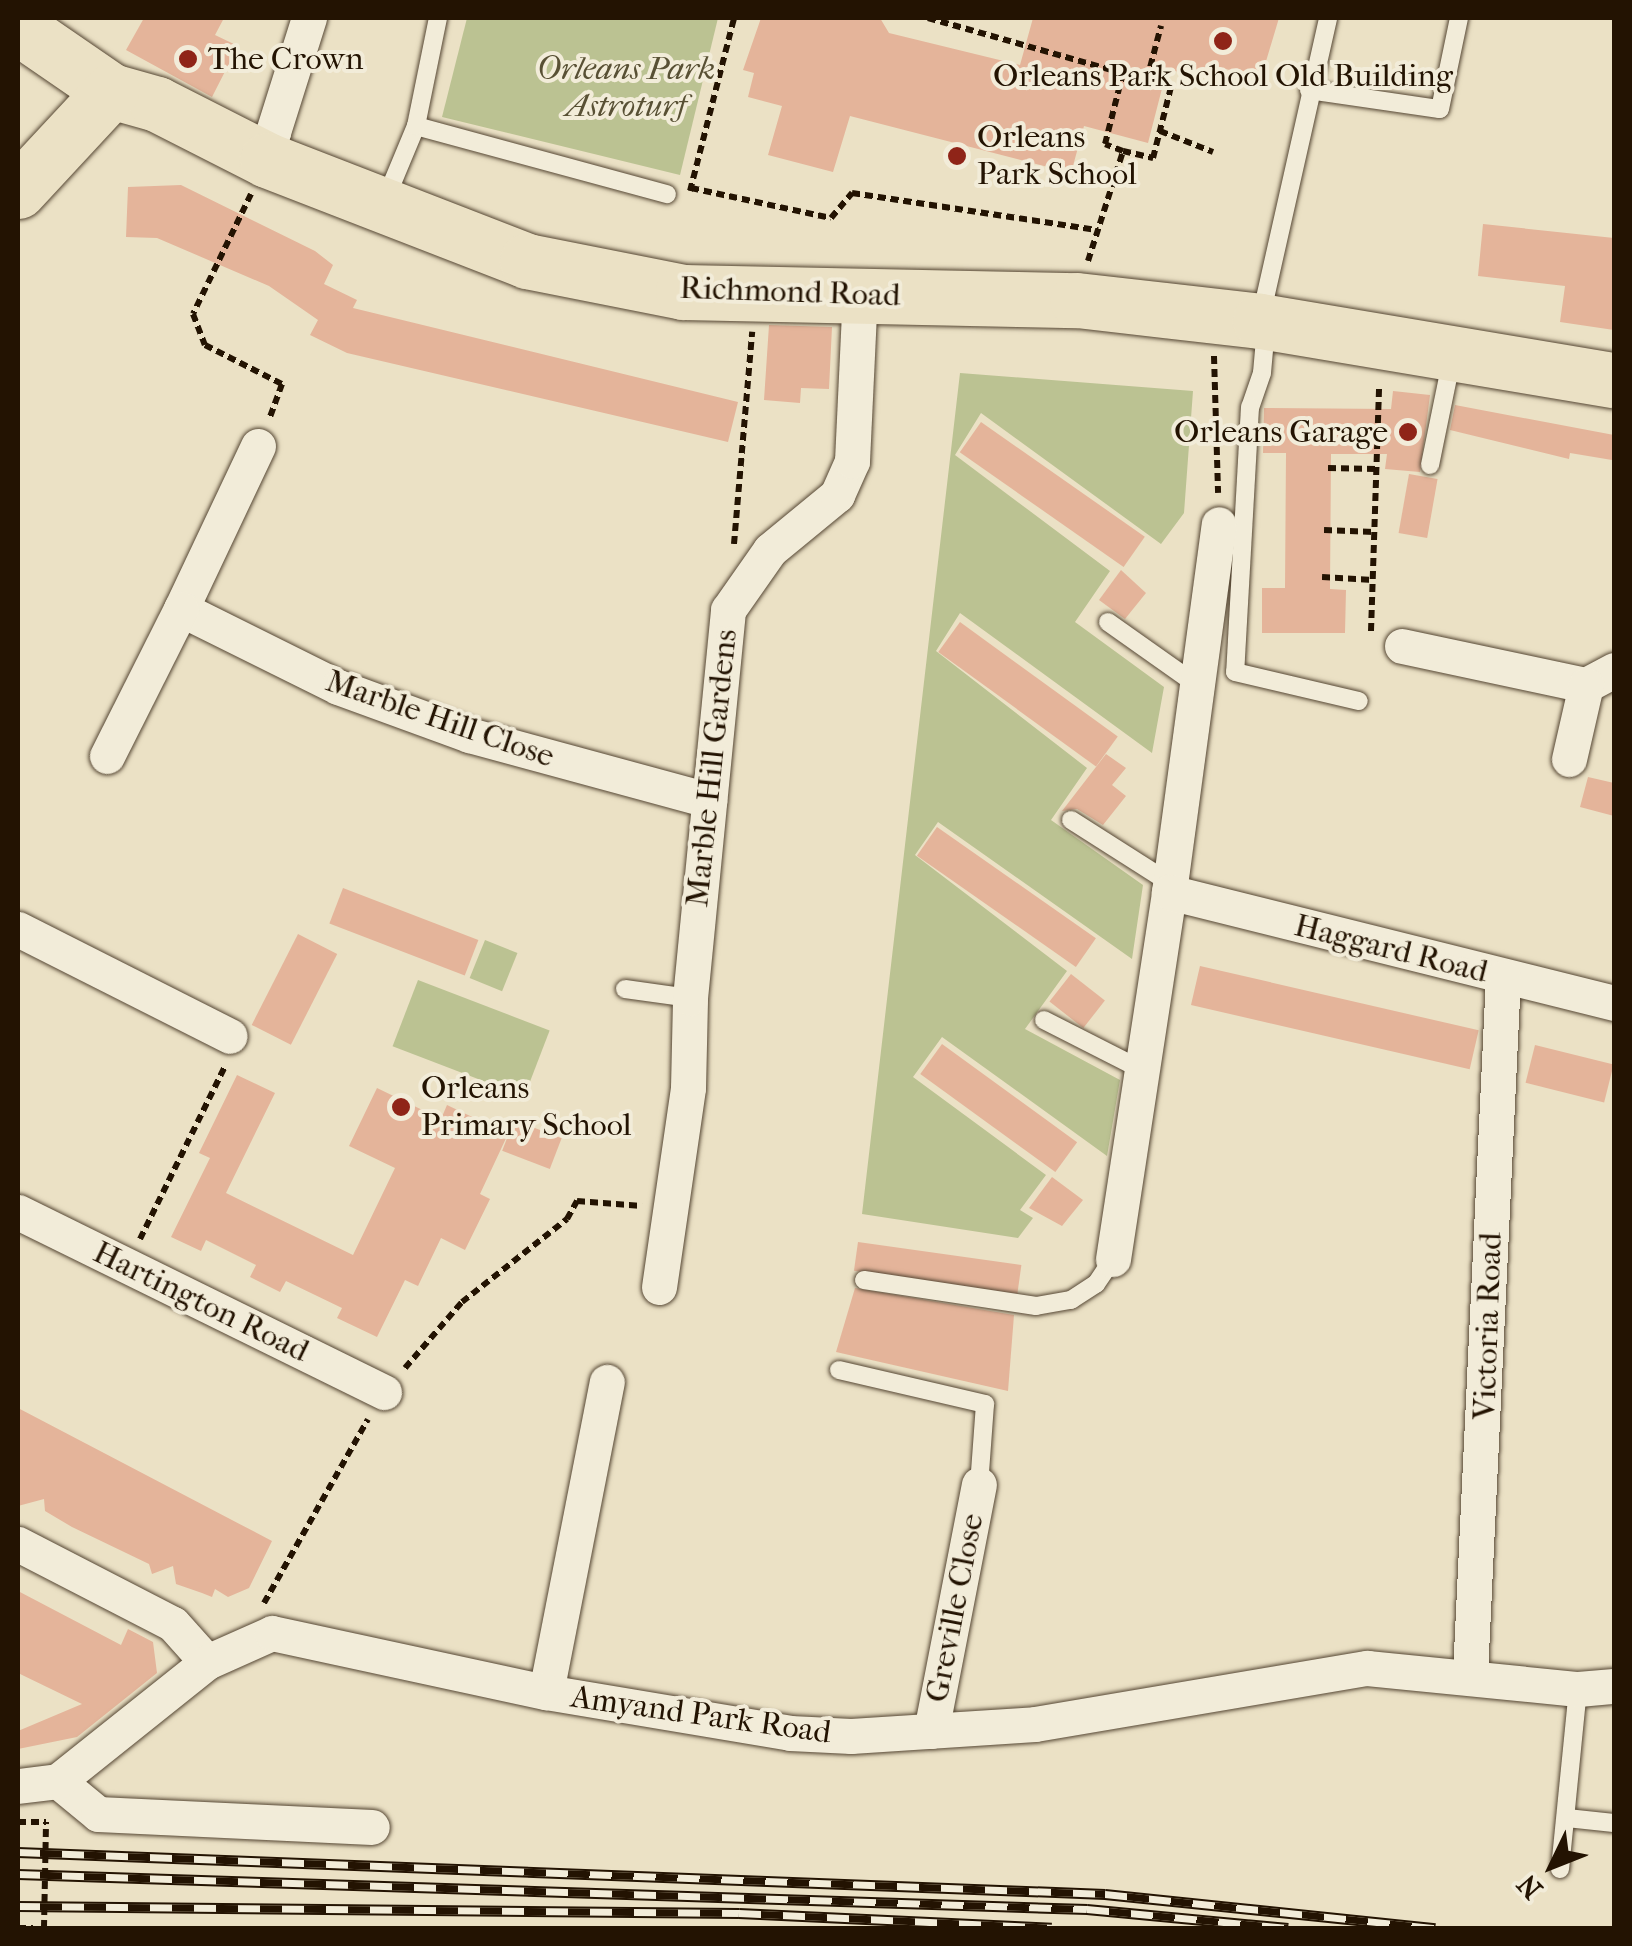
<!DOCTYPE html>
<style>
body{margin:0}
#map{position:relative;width:1632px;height:1946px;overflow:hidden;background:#ebe1c5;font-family:"IM FELL French Canon",serif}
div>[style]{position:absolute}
.green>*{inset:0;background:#bbc292;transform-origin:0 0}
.building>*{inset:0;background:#e4b49a;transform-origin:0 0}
.path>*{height:6px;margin-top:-3px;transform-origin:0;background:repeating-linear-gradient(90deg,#231302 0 8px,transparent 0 13px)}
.roads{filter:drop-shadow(0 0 2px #554633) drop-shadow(0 0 2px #554633)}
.lane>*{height:18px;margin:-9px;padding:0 9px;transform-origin:9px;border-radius:9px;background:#f2ecd9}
.street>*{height:35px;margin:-17.5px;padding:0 17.5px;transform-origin:17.5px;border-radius:17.5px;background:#f2ecd9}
.primary>*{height:55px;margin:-27.5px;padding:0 27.5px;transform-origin:27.5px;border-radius:27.5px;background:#ebe1c5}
.rail>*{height:11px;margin-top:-5.5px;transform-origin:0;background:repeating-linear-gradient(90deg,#f2ecd9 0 22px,#231302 0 44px);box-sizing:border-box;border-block:2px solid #231302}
.path-bridge>*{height:6px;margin-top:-3px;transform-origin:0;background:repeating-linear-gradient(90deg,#231302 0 8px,transparent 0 13px)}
.dots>*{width:28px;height:28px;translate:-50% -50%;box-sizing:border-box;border:5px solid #f2ecd9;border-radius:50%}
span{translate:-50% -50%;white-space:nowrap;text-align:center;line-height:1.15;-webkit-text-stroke:8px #f2ecd9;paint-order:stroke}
.poi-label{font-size:32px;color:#231302}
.left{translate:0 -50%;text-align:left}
.right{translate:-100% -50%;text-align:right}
.park-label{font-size:32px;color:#585034;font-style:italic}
.street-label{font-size:32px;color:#231302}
.frame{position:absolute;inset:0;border:20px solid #231302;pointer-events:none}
.north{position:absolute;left:1502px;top:1816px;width:100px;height:100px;-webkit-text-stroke:8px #f2ecd9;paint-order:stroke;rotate:227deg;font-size:28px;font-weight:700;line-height:40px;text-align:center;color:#231302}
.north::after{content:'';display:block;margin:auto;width:35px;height:45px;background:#231302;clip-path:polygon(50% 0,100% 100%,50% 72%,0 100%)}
</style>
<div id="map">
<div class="green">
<div style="clip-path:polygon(467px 18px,718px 18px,680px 175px,442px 117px)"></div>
<div style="clip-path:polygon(960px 373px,1193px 391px,1184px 513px,1161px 544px,981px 413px,955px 455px,1110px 571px,1075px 622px,1164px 687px,1152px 753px,960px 613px,936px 651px,1087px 768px,1051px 820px,1143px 885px,1132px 959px,938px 822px,915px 855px,1067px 971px,1025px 1029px,1120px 1080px,1107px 1156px,942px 1037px,913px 1077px,1046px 1175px,1020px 1210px,1033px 1218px,1018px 1238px,862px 1214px)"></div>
<div style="left:485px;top:940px;width:35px;height:41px;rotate:22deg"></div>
<div style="left:418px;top:980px;width:141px;height:71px;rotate:21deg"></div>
</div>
<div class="building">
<div style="clip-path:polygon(144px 18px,224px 18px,215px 35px,238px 46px,212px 97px,126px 50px)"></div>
<div style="clip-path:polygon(761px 18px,880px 18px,889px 33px,1020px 65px,1033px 18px,1279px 18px,1261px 78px,1206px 64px,1203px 78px,1167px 69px,1148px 143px,1084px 126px,1071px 173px,850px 116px,833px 172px,768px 155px,782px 106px,748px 97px,754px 73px,743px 70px)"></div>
<div style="clip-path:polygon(181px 185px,315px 251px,333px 265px,324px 284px,357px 300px,353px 308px,738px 402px,728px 442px,347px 353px,310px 335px,318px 320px,269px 286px,157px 238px,126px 237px,128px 187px)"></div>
<div style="clip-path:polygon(1483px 224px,1614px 238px,1614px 330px,1560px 322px,1565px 286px,1478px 276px)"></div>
<div style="clip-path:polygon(769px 325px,832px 327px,829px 389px,801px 388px,800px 403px,764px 400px)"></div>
<div style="clip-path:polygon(1393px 391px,1430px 395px,1420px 472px,1385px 469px,1387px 454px,1331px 454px,1330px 589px,1346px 590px,1345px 633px,1262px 633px,1262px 588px,1285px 588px,1286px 453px,1263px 453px,1264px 408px,1391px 409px)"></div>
<div style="clip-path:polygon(1455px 405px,1614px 435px,1612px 460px,1570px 453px,1569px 459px,1450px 430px)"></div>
<div style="left:981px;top:422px;width:200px;height:37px;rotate:35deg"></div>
<div style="left:1409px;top:474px;width:29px;height:60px;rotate:10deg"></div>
<div style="clip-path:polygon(1121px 570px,1146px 593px,1125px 619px,1099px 600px)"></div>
<div style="left:960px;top:622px;width:195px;height:37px;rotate:36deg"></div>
<div style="clip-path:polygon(1106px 754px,1126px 768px,1112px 785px,1126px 796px,1103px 825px,1077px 809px,1062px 811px)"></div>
<div style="clip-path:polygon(1588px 777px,1614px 783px,1614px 816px,1580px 807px)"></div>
<div style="left:937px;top:827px;width:194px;height:35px;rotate:35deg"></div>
<div style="left:343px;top:888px;width:145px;height:38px;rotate:21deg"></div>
<div style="left:298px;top:934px;width:44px;height:102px;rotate:27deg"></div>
<div style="left:1200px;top:966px;width:286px;height:40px;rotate:13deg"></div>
<div style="left:1071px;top:974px;width:43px;height:35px;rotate:38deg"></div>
<div style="left:942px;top:1044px;width:167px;height:37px;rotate:36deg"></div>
<div style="left:1535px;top:1045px;width:81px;height:39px;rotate:14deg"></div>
<div style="clip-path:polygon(237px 1075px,275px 1093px,226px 1193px,353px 1255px,395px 1168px,349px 1146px,377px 1088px,441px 1119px,447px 1105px,508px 1134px,480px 1194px,490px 1199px,465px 1250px,441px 1238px,418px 1286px,405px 1280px,377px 1337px,337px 1318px,342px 1308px,286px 1281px,280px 1292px,250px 1277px,256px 1265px,206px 1240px,201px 1251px,171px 1237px,210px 1158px,199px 1153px)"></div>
<div style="left:514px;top:1120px;width:51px;height:33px;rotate:21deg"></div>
<div style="clip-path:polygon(1052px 1177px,1083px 1200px,1062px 1226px,1029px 1208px)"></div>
<div style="left:858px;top:1242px;width:165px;height:29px;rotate:8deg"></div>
<div style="clip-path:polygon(855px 1288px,1014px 1315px,1008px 1391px,836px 1352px)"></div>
<div style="clip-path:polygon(18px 1408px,272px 1541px,249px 1588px,228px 1597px,215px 1589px,212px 1597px,202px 1593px,176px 1584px,173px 1566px,152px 1574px,149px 1564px,72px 1527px,45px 1511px,44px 1499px,18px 1506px)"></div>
<div style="clip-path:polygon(18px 1591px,121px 1645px,128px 1629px,153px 1642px,157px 1673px,77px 1737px,18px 1749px,18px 1731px,82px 1704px,18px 1673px)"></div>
</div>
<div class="path">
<div style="left:928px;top:18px;width:203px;rotate:15.8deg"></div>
<div style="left:1160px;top:131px;width:57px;rotate:21.6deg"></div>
<div style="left:1123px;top:151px;width:19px;rotate:-159deg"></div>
<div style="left:1105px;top:144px;width:73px;rotate:-75.8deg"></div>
<div style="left:1123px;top:73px;width:25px;rotate:14deg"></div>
<div style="left:691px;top:188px;width:143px;rotate:12.1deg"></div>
<div style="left:831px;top:218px;width:33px;rotate:-50deg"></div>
<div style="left:852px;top:193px;width:249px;rotate:8.6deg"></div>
<div style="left:690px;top:191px;width:179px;rotate:-75.7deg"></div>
<div style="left:251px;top:194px;width:133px;rotate:115.8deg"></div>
<div style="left:193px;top:314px;width:33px;rotate:69deg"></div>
<div style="left:205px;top:345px;width:86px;rotate:26.9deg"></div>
<div style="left:282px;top:384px;width:35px;rotate:110deg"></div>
<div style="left:1088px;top:261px;width:115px;rotate:-72.3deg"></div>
<div style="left:1123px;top:151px;width:31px;rotate:13deg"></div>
<div style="left:1153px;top:158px;width:73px;rotate:-75.8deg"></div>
<div style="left:1171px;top:87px;width:25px;rotate:-162deg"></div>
<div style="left:1147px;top:79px;width:55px;rotate:-75.2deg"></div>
<div style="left:1214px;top:356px;width:137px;rotate:88.3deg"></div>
<div style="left:1328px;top:468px;width:48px;rotate:1.2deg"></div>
<div style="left:1324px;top:530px;width:50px;rotate:2.3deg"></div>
<div style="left:734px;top:544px;width:213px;rotate:-85.1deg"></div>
<div style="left:1322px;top:577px;width:51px;rotate:3.4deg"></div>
<div style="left:1371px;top:631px;width:247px;rotate:-88.1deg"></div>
<div style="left:140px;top:1239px;width:193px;rotate:-63.8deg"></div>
<div style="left:405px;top:1368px;width:87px;rotate:-49.2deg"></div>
<div style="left:462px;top:1302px;width:134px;rotate:-38.3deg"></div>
<div style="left:567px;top:1219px;width:21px;rotate:-61deg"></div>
<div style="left:577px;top:1201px;width:65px;rotate:4.4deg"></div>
<div style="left:264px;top:1603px;width:211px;rotate:-60.5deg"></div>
<div style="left:18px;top:1822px;width:28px"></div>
<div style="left:18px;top:1928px;width:15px"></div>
</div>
<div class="roads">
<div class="lane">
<div style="left:1309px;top:90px;width:132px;rotate:8.3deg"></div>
<div style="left:1440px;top:109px;width:93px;rotate:-78.2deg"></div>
<div style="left:416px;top:126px;width:260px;rotate:15.2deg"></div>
<div style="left:386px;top:198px;width:78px;rotate:-67.4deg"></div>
<div style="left:416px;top:126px;width:110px;rotate:-78.5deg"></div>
<div style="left:1261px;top:316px;width:305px;rotate:-77.3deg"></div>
<div style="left:1266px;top:328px;width:45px;rotate:95.1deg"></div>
<div style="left:1262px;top:373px;width:36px;rotate:109deg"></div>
<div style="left:1250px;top:407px;width:265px;rotate:93.2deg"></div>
<div style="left:1235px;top:672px;width:127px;rotate:13.2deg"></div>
<div style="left:1430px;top:465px;width:109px;rotate:-78.4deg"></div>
<div style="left:1108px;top:622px;width:109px;rotate:35.3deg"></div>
<div style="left:1071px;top:820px;width:117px;rotate:32.5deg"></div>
<div style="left:625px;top:989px;width:66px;rotate:7.9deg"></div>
<div style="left:1044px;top:1020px;width:110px;rotate:27deg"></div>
<div style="left:864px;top:1280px;width:174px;rotate:8.6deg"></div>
<div style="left:1036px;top:1306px;width:36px;rotate:-10deg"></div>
<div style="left:1071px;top:1300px;width:30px;rotate:-33deg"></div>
<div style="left:1096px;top:1284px;width:30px;rotate:-56deg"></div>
<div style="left:839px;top:1370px;width:150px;rotate:13.1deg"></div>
<div style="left:985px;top:1404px;width:81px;rotate:94.2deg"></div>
<div style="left:1567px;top:1818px;width:47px;rotate:6.1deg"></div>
<div style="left:1560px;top:1869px;width:181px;rotate:-84.3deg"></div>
</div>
<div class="street">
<div style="left:257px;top:156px;width:29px;rotate:-56deg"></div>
<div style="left:273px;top:132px;width:120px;rotate:-72.5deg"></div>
<div style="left:258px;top:446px;width:180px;rotate:115.3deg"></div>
<div style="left:181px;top:609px;width:175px;rotate:26.4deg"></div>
<div style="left:338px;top:687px;width:140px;rotate:20.1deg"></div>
<div style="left:469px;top:735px;width:249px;rotate:15.2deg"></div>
<div style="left:1402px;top:646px;width:188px;rotate:12deg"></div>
<div style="left:1586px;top:685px;width:32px;rotate:-28deg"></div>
<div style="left:107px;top:756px;width:165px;rotate:-63.3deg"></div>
<div style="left:1569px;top:759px;width:76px;rotate:-77.1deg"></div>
<div style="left:1169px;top:892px;width:371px;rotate:-82.3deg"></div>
<div style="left:18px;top:929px;width:237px;rotate:26.8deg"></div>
<div style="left:18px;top:1212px;width:408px;rotate:26.2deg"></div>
<div style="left:1113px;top:1259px;width:371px;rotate:-81.3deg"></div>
<div style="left:1169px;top:892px;width:459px;rotate:14deg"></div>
<div style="left:659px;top:1287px;width:201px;rotate:-81.7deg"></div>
<div style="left:688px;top:1088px;width:90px;rotate:-88.7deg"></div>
<div style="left:690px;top:998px;width:390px;rotate:-84.4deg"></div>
<div style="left:728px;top:610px;width:73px;rotate:-55deg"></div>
<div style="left:770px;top:550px;width:87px;rotate:-39.4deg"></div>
<div style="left:837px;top:495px;width:37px;rotate:-66deg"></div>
<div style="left:852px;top:461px;width:167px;rotate:-87.3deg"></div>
<div style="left:18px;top:1544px;width:174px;rotate:27.3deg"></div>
<div style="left:173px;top:1624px;width:51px;rotate:48.2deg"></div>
<div style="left:1470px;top:1674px;width:697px;rotate:-87.29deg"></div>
<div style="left:546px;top:1692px;width:316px;rotate:-78.9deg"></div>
<div style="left:931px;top:1731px;width:251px;rotate:-79deg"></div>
<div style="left:58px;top:1781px;width:52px;rotate:39.5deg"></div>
<div style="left:98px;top:1814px;width:274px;rotate:2.7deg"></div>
<div style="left:18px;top:1786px;width:40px;rotate:-7.1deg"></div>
<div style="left:58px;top:1781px;width:191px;rotate:-38.6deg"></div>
<div style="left:207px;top:1662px;width:71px;rotate:-24deg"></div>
<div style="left:272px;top:1633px;width:280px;rotate:12.2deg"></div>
<div style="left:546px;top:1692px;width:247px;rotate:9.5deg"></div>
<div style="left:790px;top:1733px;width:61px;rotate:2.8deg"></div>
<div style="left:851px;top:1736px;width:184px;rotate:-3.7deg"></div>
<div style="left:1035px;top:1724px;width:337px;rotate:-9.6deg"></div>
<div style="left:1367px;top:1668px;width:212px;rotate:5.7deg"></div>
<div style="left:1578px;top:1689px;width:36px;rotate:-5deg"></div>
</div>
<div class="primary">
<div style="left:18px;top:27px;width:113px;rotate:34.5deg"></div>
<div style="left:111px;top:91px;width:48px;rotate:15.8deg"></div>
<div style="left:157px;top:104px;width:123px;rotate:27deg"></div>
<div style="left:267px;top:160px;width:279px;rotate:21.2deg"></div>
<div style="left:527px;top:261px;width:159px;rotate:11.2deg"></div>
<div style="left:683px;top:292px;width:394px;rotate:1.2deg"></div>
<div style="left:1077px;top:300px;width:184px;rotate:6.5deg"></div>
<div style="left:1260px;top:321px;width:359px;rotate:9.5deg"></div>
<div style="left:18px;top:191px;width:137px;rotate:-47.1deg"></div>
</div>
</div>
<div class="rail">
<div style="left:18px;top:1852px;width:1088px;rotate:2.21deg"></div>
<div style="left:1105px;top:1894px;width:332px;rotate:5.9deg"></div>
<div style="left:18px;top:1874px;width:1070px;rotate:1.88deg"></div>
<div style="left:1087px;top:1909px;width:202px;rotate:5.4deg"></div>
<div style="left:18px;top:1906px;width:721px;rotate:0.56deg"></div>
<div style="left:739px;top:1913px;width:313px;rotate:2.7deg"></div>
</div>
<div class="path-bridge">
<div style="left:44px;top:1928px;width:106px;rotate:-88.9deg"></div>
</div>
<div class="dots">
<div style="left:1223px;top:41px;background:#8f2418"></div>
<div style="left:188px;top:59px;background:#8f2418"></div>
<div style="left:957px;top:156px;background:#8f2418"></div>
<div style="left:1408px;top:432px;background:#8f2418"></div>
<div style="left:401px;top:1107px;background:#8f2418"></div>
</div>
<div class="poi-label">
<span class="left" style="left:208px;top:59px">The Crown</span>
<span style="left:1223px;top:76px">Orleans Park School Old Building</span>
<span class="left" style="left:977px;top:156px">Orleans<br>Park School</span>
<span class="right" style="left:1388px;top:432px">Orleans Garage</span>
<span class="left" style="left:421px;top:1107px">Orleans<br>Primary School</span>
</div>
<div class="park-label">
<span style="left:626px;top:88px">Orleans Park<br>Astroturf</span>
</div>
<div class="street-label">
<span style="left:790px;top:292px;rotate:2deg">Richmond Road</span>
<span style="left:440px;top:719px;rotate:19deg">Marble Hill Close</span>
<span style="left:712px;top:768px;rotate:-84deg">Marble Hill Gardens</span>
<span style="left:1391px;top:949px;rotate:14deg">Haggard Road</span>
<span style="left:201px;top:1302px;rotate:26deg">Hartington Road</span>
<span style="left:1488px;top:1326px;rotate:-88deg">Victoria Road</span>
<span style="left:955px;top:1608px;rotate:-79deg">Greville Close</span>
<span style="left:701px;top:1715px;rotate:8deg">Amyand Park Road</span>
</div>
<div class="frame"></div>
<div class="north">N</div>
</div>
